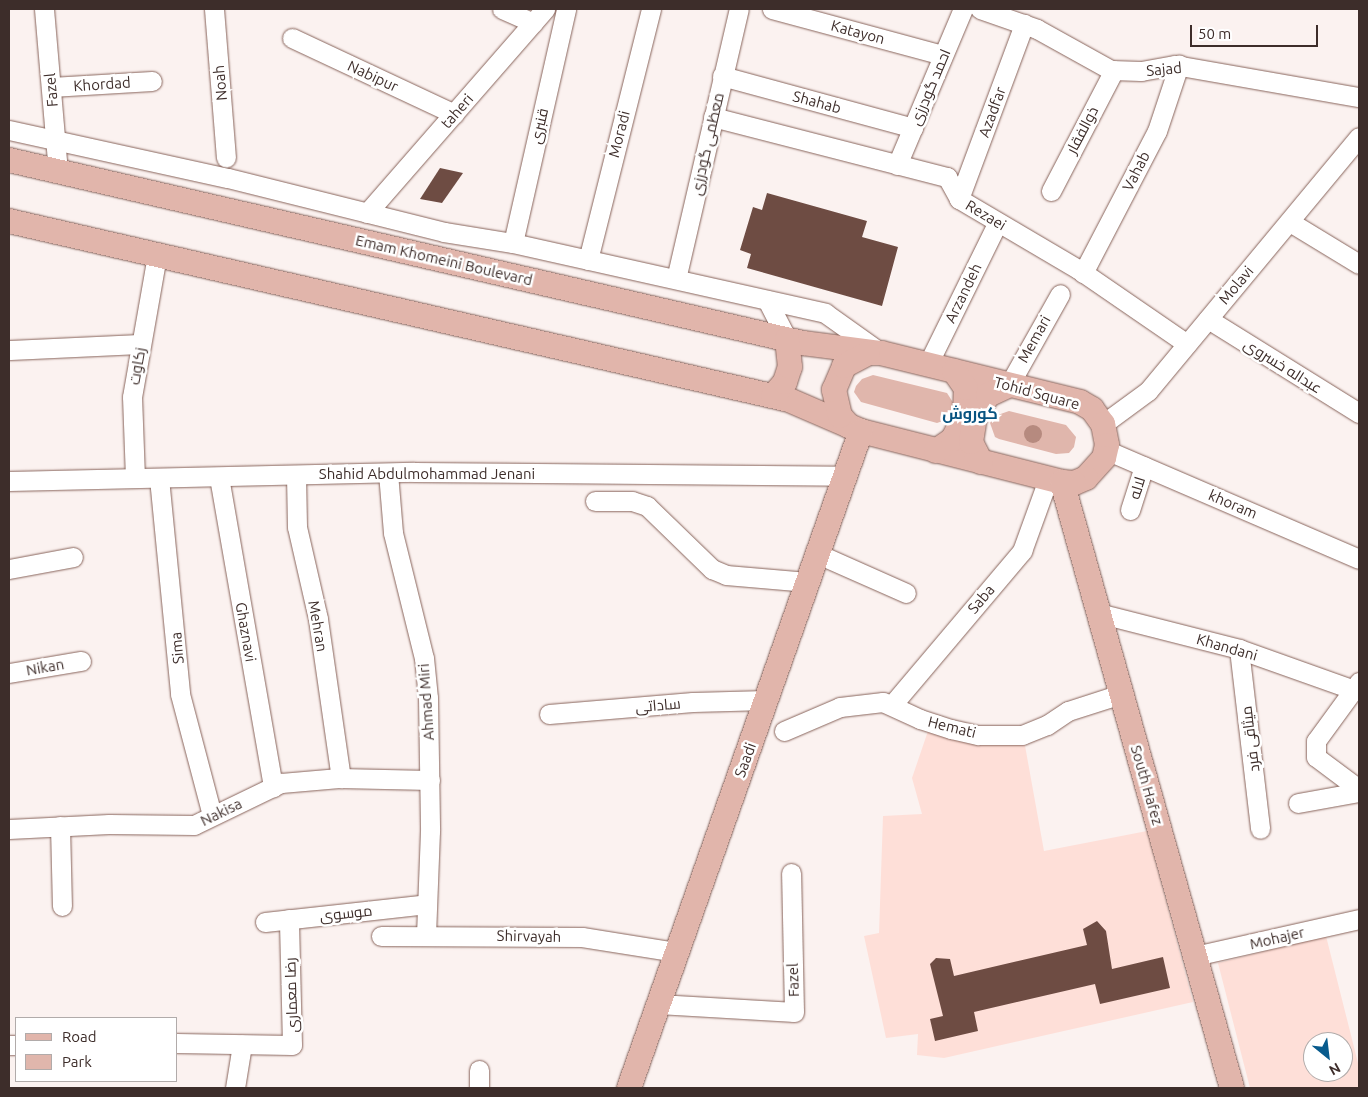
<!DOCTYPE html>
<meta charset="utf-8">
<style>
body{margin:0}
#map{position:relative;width:1368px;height:1097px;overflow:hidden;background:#fbf2f0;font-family:Ubuntu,Cairo,sans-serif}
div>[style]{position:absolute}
.built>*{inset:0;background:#fedfd8}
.green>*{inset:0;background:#e0b6ac}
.water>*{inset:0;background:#b68a7f}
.round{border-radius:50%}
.building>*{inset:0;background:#6e4c43}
.roads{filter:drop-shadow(0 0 1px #88645b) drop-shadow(0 0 1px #88645b)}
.minor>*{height:19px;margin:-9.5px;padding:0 9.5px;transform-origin:9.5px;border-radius:9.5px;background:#fff}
.major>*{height:24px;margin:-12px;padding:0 12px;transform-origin:12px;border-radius:12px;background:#e1b5ab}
span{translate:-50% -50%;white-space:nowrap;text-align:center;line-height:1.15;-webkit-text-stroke:5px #fff;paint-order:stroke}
.street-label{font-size:15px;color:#3d2d2a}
.neighbourhood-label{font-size:16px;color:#085380;font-weight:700}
.frame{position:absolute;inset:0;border:10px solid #3d2d2a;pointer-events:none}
.legend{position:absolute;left:15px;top:1017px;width:162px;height:65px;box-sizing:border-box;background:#fff;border:1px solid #b1abaa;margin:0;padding:6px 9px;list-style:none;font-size:15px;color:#3d2d2a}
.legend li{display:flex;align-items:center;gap:10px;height:25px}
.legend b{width:25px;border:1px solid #b1abaa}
.north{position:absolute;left:1303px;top:1032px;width:50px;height:50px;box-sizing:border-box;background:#fff;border:1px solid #b1abaa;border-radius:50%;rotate:151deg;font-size:14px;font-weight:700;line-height:20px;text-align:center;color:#3d2d2a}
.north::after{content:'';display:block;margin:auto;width:18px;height:22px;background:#085b8d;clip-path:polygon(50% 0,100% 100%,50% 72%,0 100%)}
.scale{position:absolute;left:1190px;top:25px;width:128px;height:22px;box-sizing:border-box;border:2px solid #3d2d2a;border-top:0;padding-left:6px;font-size:15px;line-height:18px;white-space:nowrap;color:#3d2d2a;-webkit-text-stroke:4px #fff;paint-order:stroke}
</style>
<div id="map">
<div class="built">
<div style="clip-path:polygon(928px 731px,1024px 740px,1044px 851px,1147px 831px,1193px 1002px,944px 1058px,917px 1055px,918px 1034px,886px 1038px,864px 936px,879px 933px,883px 816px,922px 814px,912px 778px)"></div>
<div style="clip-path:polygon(evenodd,1326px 936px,1359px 1067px,1359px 1088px,1250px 1088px,1218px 963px,1326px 936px,1313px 1042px,1343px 1042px,1343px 1072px,1313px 1072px,1313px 1042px)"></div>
</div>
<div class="green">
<div style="clip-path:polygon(873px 375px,947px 393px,954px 404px,951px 418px,937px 423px,861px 402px,854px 392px,856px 386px,862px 379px)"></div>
<div style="clip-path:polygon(1009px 411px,1066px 425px,1076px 437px,1074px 447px,1069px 453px,1056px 454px,999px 439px,995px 437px,990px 423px,995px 416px)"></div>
</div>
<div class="water">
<div class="round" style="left:1024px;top:425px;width:18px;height:18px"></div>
</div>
<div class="building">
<div style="clip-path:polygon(440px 168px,463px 173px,442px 203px,420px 199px)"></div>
<div style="clip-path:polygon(767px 193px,867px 221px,862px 237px,898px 247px,882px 306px,747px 268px,751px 254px,740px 250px,753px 207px,762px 210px)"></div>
<div style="clip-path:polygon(1097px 921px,1106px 931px,1112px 969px,1163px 957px,1170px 988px,1100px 1004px,1095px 984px,974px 1012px,978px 1031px,935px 1041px,930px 1019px,943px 1016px,930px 964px,936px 958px,950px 959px,954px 976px,1087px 945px,1083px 929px)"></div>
</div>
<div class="roads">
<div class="minor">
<div style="left:44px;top:9px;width:164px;rotate:85.1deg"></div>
<div style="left:214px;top:9px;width:149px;rotate:85.4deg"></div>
<div style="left:502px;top:9px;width:34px;rotate:24deg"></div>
<div style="left:772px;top:9px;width:177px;rotate:15.1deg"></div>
<div style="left:980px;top:9px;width:60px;rotate:19.3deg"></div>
<div style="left:1037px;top:29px;width:85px;rotate:29deg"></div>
<div style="left:1111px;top:70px;width:30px;rotate:2deg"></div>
<div style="left:1141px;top:71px;width:35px;rotate:-10deg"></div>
<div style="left:1175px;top:65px;width:187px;rotate:9.9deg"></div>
<div style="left:292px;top:38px;width:179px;rotate:25.1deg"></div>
<div style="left:722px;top:76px;width:198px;rotate:15.2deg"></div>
<div style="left:51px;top:87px;width:101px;rotate:-3.4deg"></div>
<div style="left:713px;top:117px;width:242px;rotate:14.4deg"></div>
<div style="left:947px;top:177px;width:25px;rotate:61deg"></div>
<div style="left:959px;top:199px;width:138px;rotate:30.5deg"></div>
<div style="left:1078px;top:269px;width:132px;rotate:34.5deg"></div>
<div style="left:9px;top:130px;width:224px;rotate:12.4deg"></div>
<div style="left:228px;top:178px;width:223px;rotate:14deg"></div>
<div style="left:444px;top:232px;width:70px;rotate:9.1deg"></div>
<div style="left:513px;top:243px;width:320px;rotate:12.6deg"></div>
<div style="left:825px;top:313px;width:69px;rotate:35.5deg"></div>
<div style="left:897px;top:165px;width:169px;rotate:-67.1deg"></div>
<div style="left:1051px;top:191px;width:136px;rotate:-62.5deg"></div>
<div style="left:959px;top:199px;width:187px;rotate:-69.6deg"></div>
<div style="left:367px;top:213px;width:271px;rotate:-48.9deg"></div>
<div style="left:1290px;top:222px;width:81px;rotate:31.3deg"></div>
<div style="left:513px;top:243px;width:240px;rotate:-77.2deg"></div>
<div style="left:588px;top:260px;width:259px;rotate:-75.9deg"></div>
<div style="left:1083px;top:273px;width:160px;rotate:-62.5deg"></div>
<div style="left:1157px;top:131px;width:70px;rotate:-71.6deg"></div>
<div style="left:676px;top:279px;width:277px;rotate:-76.9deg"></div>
<div style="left:767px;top:300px;width:44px;rotate:62.9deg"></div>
<div style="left:1208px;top:319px;width:178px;rotate:31.9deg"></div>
<div style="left:9px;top:350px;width:132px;rotate:-2.6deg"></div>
<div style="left:928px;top:364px;width:158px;rotate:-63.8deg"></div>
<div style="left:1009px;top:385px;width:104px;rotate:-60.7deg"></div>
<div style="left:1103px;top:424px;width:56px;rotate:-36.3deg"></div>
<div style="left:1148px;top:391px;width:330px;rotate:-50.3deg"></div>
<div style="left:1106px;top:450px;width:275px;rotate:23.3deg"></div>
<div style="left:388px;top:473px;width:60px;rotate:85.2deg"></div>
<div style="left:393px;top:533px;width:129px;rotate:76.1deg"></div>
<div style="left:424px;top:658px;width:40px;rotate:84.3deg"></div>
<div style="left:428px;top:698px;width:133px;rotate:89.1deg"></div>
<div style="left:430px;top:831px;width:104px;rotate:92.2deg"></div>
<div style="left:296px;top:475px;width:52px;rotate:88.9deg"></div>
<div style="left:297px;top:527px;width:94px;rotate:77.1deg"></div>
<div style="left:318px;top:619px;width:161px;rotate:81.8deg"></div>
<div style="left:219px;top:477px;width:315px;rotate:80.1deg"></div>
<div style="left:135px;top:478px;width:81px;rotate:-92.1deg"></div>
<div style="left:132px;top:397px;width:144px;rotate:-80deg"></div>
<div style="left:159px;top:478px;width:217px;rotate:84.4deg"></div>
<div style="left:180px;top:694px;width:125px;rotate:75.2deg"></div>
<div style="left:9px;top:481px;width:405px;rotate:-1.3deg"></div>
<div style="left:414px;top:472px;width:431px;rotate:0.5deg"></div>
<div style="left:595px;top:501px;width:37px"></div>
<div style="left:632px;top:501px;width:16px;rotate:18deg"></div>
<div style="left:647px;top:506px;width:91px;rotate:44.1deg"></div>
<div style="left:712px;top:569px;width:15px;rotate:23deg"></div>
<div style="left:726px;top:575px;width:82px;rotate:4.9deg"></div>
<div style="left:1130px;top:510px;width:46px;rotate:-72.3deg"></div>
<div style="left:818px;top:554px;width:96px;rotate:23.9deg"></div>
<div style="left:9px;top:569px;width:65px;rotate:-10.6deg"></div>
<div style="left:1098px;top:613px;width:146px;rotate:14.3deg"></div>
<div style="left:1239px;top:649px;width:122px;rotate:19.6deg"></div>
<div style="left:1239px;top:649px;width:181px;rotate:83.3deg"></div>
<div style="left:9px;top:673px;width:73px;rotate:-9.5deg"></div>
<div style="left:1359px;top:682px;width:73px;rotate:126.1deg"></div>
<div style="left:1316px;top:741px;width:16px;rotate:90deg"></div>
<div style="left:1316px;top:757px;width:54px;rotate:36.7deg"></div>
<div style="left:892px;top:705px;width:202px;rotate:-49.8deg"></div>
<div style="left:1022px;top:551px;width:77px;rotate:-70.1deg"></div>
<div style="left:549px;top:714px;width:144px;rotate:-4.8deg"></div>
<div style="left:693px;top:702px;width:73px;rotate:-1.6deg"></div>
<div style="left:784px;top:731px;width:61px;rotate:-23.2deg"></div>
<div style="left:840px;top:707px;width:43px;rotate:-6.6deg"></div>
<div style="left:883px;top:702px;width:41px;rotate:24.7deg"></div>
<div style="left:920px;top:719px;width:33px;rotate:18deg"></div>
<div style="left:951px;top:729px;width:28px;rotate:13deg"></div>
<div style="left:978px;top:735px;width:44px"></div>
<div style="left:1022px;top:735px;width:27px;rotate:-22deg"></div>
<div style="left:1047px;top:725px;width:25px;rotate:-34deg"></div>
<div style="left:1068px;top:711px;width:56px;rotate:-17.8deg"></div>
<div style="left:1298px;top:803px;width:62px;rotate:-10.2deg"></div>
<div style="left:60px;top:826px;width:80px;rotate:88.6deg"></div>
<div style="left:9px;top:829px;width:100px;rotate:-2.9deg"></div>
<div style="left:109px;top:824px;width:85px;rotate:0.7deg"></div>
<div style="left:194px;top:825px;width:97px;rotate:-25.8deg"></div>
<div style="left:281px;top:783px;width:58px;rotate:-4.9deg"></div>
<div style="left:339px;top:778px;width:91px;rotate:1.3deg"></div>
<div style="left:265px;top:922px;width:163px;rotate:-6.3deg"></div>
<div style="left:381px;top:936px;width:201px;rotate:0.3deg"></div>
<div style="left:582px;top:937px;width:96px;rotate:9deg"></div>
<div style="left:1195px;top:956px;width:168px;rotate:-12.7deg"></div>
<div style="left:659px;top:1004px;width:135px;rotate:3.4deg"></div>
<div style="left:794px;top:1012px;width:139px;rotate:-91.2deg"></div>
<div style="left:176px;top:1043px;width:116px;rotate:1deg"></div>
<div style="left:292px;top:1045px;width:126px;rotate:-91.4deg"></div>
<div style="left:9px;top:1045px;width:7px"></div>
<div style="left:479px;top:1070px;width:18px;rotate:90deg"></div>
<div style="left:235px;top:1088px;width:44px;rotate:-80.8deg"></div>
</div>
<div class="major">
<div style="left:9px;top:160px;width:815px;rotate:12.98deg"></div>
<div style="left:803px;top:343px;width:79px;rotate:7.3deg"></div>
<div style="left:9px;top:221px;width:800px;rotate:12.92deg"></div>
<div style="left:789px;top:400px;width:65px;rotate:23.4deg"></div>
<div style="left:868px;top:353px;width:13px"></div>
<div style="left:881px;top:353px;width:205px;rotate:13.8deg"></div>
<div style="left:1080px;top:402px;width:14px;rotate:30deg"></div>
<div style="left:1092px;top:409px;width:19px;rotate:54deg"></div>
<div style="left:1103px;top:424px;width:21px;rotate:79deg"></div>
<div style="left:1107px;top:445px;width:13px;rotate:103deg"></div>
<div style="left:1104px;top:458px;width:27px;rotate:132deg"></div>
<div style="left:1086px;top:478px;width:13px;rotate:157deg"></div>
<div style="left:1074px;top:483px;width:12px;rotate:-175deg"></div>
<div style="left:1062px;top:482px;width:207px;rotate:-165.8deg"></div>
<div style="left:861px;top:431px;width:13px;rotate:-157deg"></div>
<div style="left:849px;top:426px;width:13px;rotate:-132deg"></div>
<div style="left:840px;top:416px;width:27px;rotate:-103deg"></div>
<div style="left:834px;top:390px;width:26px;rotate:-67deg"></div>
<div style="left:844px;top:366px;width:27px;rotate:-28deg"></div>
<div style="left:773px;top:396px;width:18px;rotate:-49deg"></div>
<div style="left:785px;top:382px;width:16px;rotate:-72deg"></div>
<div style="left:790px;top:367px;width:28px;rotate:-96deg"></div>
<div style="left:936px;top:451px;width:21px;rotate:-35deg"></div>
<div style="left:953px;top:439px;width:27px;rotate:-63deg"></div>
<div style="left:965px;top:415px;width:27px;rotate:-88deg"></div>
<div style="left:966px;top:388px;width:21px;rotate:-125deg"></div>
<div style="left:981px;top:462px;width:22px;rotate:-117deg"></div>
<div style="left:971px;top:442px;width:24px;rotate:-81deg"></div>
<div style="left:975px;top:418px;width:26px;rotate:-61deg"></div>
<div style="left:988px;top:395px;width:23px;rotate:-25deg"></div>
<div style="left:1062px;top:482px;width:629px;rotate:74.33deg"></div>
<div style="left:629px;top:1088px;width:697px;rotate:-70.55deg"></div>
</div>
</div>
<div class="street-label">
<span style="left:858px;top:32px;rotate:15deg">Katayon</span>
<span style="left:1164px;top:69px;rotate:-5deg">Sajad</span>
<span style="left:373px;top:76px;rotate:25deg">Nabipur</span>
<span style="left:220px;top:83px;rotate:-95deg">Noah</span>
<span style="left:102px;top:84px;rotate:-4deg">Khordad</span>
<span style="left:930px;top:87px;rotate:-67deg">احمد گودرزی</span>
<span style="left:51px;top:90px;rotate:-95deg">Fazel</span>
<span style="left:817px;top:102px;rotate:15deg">Shahab</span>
<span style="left:457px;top:111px;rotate:-49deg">taheri</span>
<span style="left:992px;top:112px;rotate:-70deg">Azadfar</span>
<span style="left:539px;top:126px;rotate:-77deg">قنبری</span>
<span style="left:1082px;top:130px;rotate:-62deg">ذوالفقار</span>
<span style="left:619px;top:134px;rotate:-76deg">Moradi</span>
<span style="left:707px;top:144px;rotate:-77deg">معظمی گودرزی</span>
<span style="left:1136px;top:171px;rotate:-63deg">Vahab</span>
<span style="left:986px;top:215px;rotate:31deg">Rezaei</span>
<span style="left:444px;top:260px;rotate:13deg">Emam Khomeini Boulevard</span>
<span style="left:1236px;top:285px;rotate:-50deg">Molavi</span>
<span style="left:963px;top:293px;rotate:-64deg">Arzandeh</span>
<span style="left:1034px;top:339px;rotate:-61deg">Memari</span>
<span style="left:137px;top:366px;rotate:-80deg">زکاوت</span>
<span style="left:1283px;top:366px;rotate:32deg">عبداله خسروی</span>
<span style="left:1037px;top:393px;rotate:15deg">Tohid Square</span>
<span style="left:427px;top:474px">Shahid Abdulmohammad Jenani</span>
<span style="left:1137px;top:488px;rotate:-73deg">لاله</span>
<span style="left:1233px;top:504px;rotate:23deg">khoram</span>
<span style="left:981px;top:599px;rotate:-50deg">Saba</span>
<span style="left:318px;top:626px;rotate:80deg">Mehran</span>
<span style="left:246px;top:632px;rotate:80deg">Ghaznavi</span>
<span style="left:1227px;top:647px;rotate:16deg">Khandani</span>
<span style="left:177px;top:648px;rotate:-95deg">Sima</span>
<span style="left:45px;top:667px;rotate:-10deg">Nikan</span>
<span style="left:426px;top:702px;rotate:-94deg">Ahmad Miri</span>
<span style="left:658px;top:705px;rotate:-5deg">ساداتی</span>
<span style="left:952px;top:727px;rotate:14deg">Hemati</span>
<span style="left:1250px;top:739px;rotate:-97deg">میثاقی فرد</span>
<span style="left:745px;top:760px;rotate:-70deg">Saadi</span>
<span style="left:1147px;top:785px;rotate:74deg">South Hafez</span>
<span style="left:221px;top:812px;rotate:-26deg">Nakisa</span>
<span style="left:346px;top:913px;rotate:-6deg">موسوی</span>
<span style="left:529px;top:936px;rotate:1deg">Shirvayah</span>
<span style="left:1277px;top:938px;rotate:-13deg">Mohajer</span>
<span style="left:793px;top:980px;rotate:-92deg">Fazel</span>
<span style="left:291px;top:995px;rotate:-92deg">رضا معماری</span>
</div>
<div class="neighbourhood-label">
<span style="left:970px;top:413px">کوروش</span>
</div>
<div class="frame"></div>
<ul class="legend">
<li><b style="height:6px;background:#e1b5ab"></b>Road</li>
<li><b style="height:14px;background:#e0b6ac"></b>Park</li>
</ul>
<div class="north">N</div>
<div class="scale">50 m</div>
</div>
